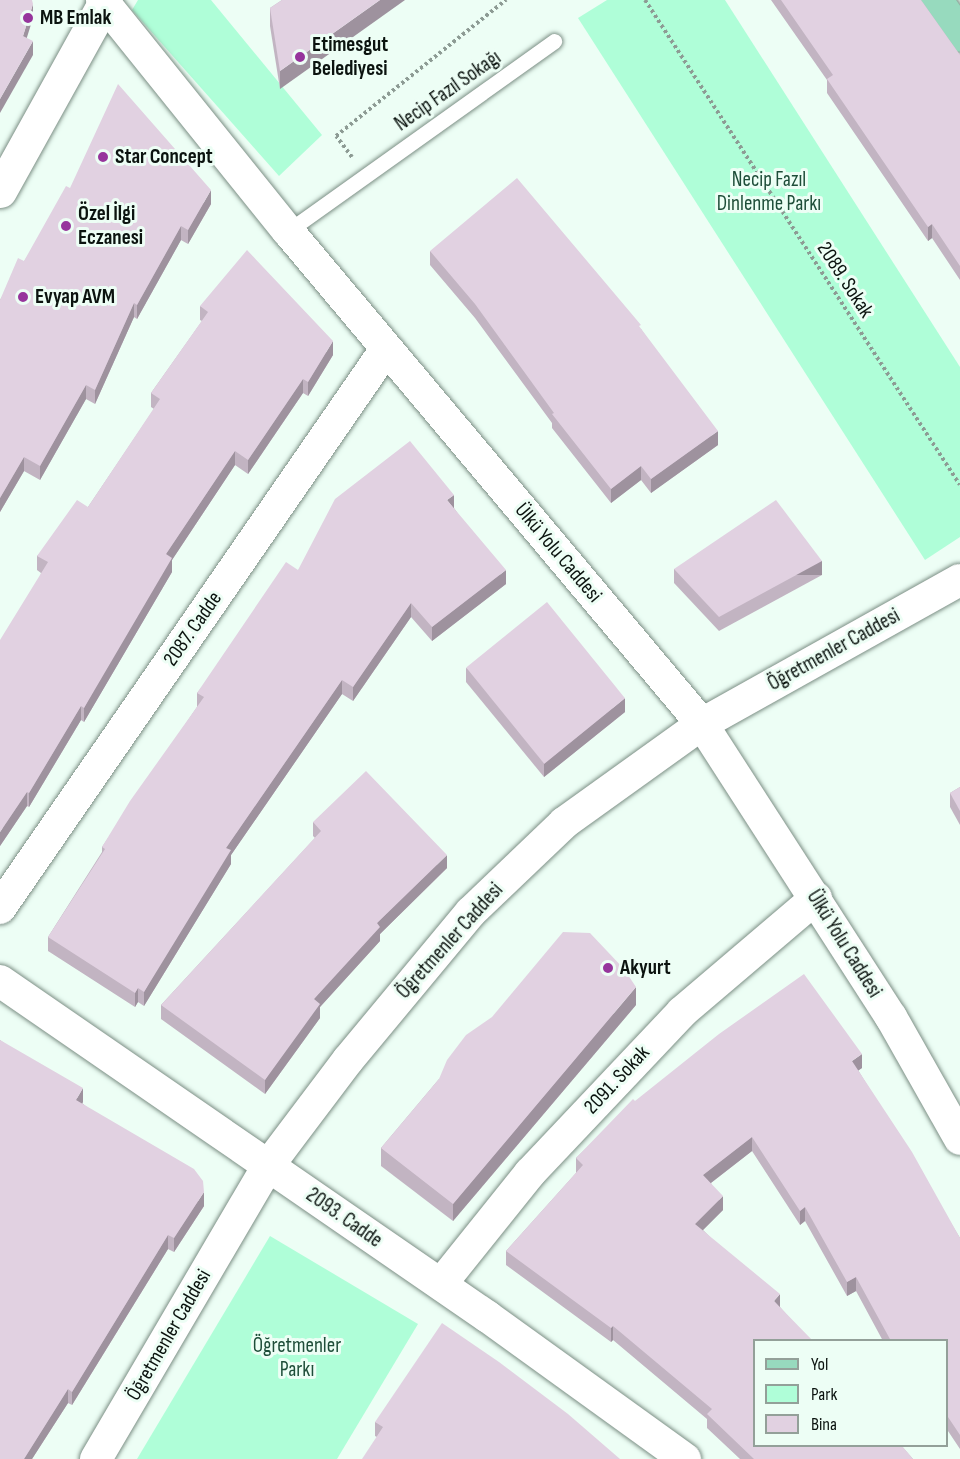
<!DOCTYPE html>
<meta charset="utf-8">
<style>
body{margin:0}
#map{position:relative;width:960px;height:1459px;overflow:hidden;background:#edfef5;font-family:"Sofia Sans Condensed",sans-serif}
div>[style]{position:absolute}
.green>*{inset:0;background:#affed8}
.path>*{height:4px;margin-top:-2px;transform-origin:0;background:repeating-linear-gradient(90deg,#8d9b94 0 3px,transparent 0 6px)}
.roads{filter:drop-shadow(0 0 2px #7c8f85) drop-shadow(0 0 2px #7c8f85)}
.service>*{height:15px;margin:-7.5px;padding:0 7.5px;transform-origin:7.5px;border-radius:7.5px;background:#fff}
.minor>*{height:32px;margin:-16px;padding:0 16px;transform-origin:16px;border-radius:16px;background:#fff}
.tertiary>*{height:33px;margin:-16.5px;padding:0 16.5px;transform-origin:16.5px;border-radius:16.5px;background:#fff}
.primary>*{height:33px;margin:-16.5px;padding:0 16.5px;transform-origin:16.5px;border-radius:16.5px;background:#97dabe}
.wall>*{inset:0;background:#c2b4c2}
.shaded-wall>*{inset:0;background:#9e929e;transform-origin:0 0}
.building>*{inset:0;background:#e1d1e1;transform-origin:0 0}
.dots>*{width:16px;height:16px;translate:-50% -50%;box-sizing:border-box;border:3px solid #edfef5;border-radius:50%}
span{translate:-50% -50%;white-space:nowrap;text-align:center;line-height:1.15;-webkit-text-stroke:6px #edfef5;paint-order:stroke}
.poi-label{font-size:21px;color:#0b130f;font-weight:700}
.left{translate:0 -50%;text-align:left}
.street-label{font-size:21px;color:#0b130f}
.park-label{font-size:21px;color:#1e4e39}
.legend{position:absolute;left:753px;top:1339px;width:195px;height:108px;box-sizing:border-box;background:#edfef5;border:2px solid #93a099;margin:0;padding:8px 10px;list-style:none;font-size:18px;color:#0b130f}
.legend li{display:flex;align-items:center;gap:12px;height:30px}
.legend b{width:30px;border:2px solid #93a099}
</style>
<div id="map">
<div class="green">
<div style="clip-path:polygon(138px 0,211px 0,322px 135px,279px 176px,132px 10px)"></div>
<div style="clip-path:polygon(607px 0,725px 0,960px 367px,960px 537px,925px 560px,578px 18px)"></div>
<div style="clip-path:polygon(270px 1236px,418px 1324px,337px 1459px,137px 1459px)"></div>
</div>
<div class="path">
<div style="left:645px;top:0;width:578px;rotate:57deg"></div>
<div style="left:352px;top:157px;width:26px;rotate:-127deg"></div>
<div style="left:336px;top:136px;width:218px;rotate:-38.7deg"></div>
</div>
<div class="roads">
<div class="service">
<div style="left:288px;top:231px;width:327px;rotate:-35.5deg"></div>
</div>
<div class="minor">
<div style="left:102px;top:0;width:297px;rotate:51.2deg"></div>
<div style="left:288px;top:231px;width:644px;rotate:49.98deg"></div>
<div style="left:702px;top:724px;width:349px;rotate:57.2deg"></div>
<div style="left:891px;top:1017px;width:140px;rotate:60.5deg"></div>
<div style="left:0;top:908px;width:679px;rotate:-55.37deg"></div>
<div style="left:0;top:981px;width:592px;rotate:34.55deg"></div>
<div style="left:488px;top:1317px;width:243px;rotate:35.8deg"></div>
<div style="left:441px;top:1284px;width:142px;rotate:-51.3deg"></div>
<div style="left:530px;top:1173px;width:221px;rotate:-46.6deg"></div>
<div style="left:682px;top:1012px;width:176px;rotate:-40.4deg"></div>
<div style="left:96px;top:1459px;width:340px;rotate:-59.6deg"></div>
<div style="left:268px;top:1166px;width:133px;rotate:-53deg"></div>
<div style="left:348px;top:1060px;width:192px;rotate:-50.3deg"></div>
<div style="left:471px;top:912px;width:129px;rotate:-43.7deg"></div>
<div style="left:564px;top:823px;width:170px;rotate:-35.7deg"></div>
<div style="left:702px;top:724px;width:295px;rotate:-29.2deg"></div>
</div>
<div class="tertiary">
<div style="left:0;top:191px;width:218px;rotate:-61deg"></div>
</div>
<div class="primary">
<div style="left:936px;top:0;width:42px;rotate:55.6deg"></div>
</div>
</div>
<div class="wall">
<div style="clip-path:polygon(282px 0,280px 89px,270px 26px,270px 8px)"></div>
<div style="clip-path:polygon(771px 0,921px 0,960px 55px,960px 280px,932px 238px,928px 241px,827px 93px,827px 80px)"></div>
<div style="clip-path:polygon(70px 188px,211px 204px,188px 244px,181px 240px,137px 319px,134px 317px,95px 404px,86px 399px,40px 480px,24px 471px,0 512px,0 300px)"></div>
<div style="clip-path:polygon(430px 251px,641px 329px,718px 445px,651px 493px,641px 480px,611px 503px,552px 428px,552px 423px,475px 318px,430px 265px)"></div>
<div style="clip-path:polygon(200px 306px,333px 355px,308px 396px,303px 393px,248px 474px,235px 465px,172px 560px,172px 572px,84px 722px,81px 720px,29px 807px,27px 806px,0 846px,41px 573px,37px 570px,37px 556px,88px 507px,154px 409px,151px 407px,151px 393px,202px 321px,200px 320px)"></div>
<div style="clip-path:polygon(454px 508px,506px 584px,432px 641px,411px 617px,353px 701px,342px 694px,231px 855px,231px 864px,144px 1006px,138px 1002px,135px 1007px,48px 951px,48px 937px,102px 852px,102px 847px,197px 707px,197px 693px,298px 570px)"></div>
<div style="clip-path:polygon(674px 569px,822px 575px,719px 631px,674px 583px)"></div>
<div style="clip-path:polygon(466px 668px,625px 712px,544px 777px,466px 682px)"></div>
<div style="clip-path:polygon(960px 787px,960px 825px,950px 807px,950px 793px)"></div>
<div style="clip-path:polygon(313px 822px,447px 868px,380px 934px,380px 941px,320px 1007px,320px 1018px,265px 1094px,161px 1019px,161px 1005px,315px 838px,313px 836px)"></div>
<div style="clip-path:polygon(636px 1005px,453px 1221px,381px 1166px,381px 1148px,439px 1079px)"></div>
<div style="clip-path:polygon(0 1040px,83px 1102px,82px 1103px,204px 1206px,174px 1252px,168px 1249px,72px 1405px,68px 1403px,32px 1459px,0 1459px)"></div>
<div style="clip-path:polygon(862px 1068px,858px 1070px,960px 1238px,960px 1449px,946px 1428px,946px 1341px,883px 1341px,856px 1291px,847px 1296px,805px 1221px,800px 1225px,752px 1151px,711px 1183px,723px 1210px,703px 1230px,780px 1307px,913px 1459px,740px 1459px,707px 1428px,707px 1419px,613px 1340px,611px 1342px,506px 1265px,506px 1251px,576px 1173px,576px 1158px,635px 1101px)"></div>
<div style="clip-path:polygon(375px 1422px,620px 1459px,377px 1437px,375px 1436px)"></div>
</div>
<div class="shaded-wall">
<div style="clip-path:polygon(380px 0,405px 0,280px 89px,280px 71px)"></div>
<div style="clip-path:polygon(33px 4px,33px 18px,23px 50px,23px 36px)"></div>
<div style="clip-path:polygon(33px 41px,33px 55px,0 113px,0 99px)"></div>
<div style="clip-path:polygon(211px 190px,211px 204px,188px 244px,188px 230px)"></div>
<div style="clip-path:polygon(932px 224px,932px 238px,928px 241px,928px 227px)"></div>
<div style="clip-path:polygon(181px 226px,181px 240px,137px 319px,137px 305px)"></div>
<div style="clip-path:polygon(134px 303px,134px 317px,95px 404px,95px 390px)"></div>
<div style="clip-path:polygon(333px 341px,333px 355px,308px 396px,308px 382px)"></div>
<div style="clip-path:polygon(303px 379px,303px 393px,248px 474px,248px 460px)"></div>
<div style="clip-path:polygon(86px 385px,86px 399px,40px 480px,40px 466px)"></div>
<div style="clip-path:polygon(718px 431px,718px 445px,651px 493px,651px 479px)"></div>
<div style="clip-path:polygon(235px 451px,235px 465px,172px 560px,172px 572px,84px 722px,84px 708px,166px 554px)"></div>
<div style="clip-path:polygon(24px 457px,24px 471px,0 512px,0 498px)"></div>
<div style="clip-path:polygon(641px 466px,641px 480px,611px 503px,611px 489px)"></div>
<div style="clip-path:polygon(454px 495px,454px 509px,447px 500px)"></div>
<div style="left:822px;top:561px;width:14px;height:117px;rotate:90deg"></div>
<div style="clip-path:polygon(506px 570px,506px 584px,432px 641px,432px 627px)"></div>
<div style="clip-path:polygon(411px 603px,411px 617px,353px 701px,353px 687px)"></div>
<div style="clip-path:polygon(342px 680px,342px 694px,231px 855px,231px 864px,144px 1006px,144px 992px,226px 848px)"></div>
<div style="clip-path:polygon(625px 698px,625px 712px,544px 777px,544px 764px)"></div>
<div style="clip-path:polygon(81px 706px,81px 720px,29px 807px,29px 793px)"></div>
<div style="clip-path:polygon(27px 792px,27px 806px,0 846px,0 832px)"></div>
<div style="clip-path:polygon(447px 855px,447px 868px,380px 934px,380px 941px,320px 1007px,320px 1018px,265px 1094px,265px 1080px,314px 999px,377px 923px)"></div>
<div style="clip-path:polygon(636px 987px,636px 1005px,453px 1221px,453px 1204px)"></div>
<div style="clip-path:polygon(138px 988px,138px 1002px,135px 1007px,135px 993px)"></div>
<div style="clip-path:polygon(862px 1054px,862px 1068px,852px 1075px,852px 1061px)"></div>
<div style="clip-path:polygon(83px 1088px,83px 1102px,76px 1114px,76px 1100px)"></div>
<div style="clip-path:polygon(752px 1137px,752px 1151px,703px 1189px,703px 1175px)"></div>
<div style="clip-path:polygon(204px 1192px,204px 1206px,174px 1252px,174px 1238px)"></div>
<div style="clip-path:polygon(723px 1196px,723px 1210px,695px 1238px,695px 1224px)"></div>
<div style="clip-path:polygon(805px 1207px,805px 1221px,800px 1225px,800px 1211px)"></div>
<div style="clip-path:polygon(168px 1235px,168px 1249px,72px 1405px,72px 1392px)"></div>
<div style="clip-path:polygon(856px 1277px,856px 1291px,847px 1296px,847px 1282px)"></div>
<div style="clip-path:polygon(780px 1294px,780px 1308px,774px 1301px)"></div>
<div style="clip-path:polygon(613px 1326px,613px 1340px,611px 1342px,611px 1328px)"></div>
<div style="clip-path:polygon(68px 1389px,68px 1403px,32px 1459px,24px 1459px)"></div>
</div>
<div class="building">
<div style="clip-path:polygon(0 0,32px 0,33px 4px,23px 36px,33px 41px,0 99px)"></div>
<div style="clip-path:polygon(282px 0,380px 0,280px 71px,270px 8px)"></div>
<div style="clip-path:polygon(781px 0,921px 0,960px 55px,960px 266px,932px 224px,928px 227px,827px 79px,833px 75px)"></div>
<div style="clip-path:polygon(118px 84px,211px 190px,188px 230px,181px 226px,137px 305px,134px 303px,95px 390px,86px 385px,40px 466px,24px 457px,0 498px,0 300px,18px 258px,24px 261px,66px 186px,70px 188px)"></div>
<div style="clip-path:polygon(517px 178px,641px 325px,639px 326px,718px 431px,651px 479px,641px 466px,611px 489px,552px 414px,554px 413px,475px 304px,430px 251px)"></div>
<div style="clip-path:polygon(247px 250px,333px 341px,308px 382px,303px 379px,248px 460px,235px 451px,166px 554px,172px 558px,84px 708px,81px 706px,29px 793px,27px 792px,0 832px,0 640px,48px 562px,37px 556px,77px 500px,88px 507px,160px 399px,151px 393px,208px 312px,200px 306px)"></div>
<div style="clip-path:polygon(410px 441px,454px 495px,447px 500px,506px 570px,432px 627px,411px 603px,353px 687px,342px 680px,226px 848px,231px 850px,144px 992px,138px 988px,135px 993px,48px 937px,105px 849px,102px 847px,130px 801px,204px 697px,197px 693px,286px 562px,298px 570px,335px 499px)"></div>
<div style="clip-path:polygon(776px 500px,822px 561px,719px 617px,674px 569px)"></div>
<div style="left:547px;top:602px;width:124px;height:104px;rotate:51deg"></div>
<div style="clip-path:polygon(366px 771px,447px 855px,377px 923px,380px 927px,314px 999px,320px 1004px,265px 1080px,161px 1005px,321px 831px,313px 822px)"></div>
<div style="clip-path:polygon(960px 787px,960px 811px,950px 793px)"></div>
<div style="clip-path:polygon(563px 932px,590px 933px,624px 969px,636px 987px,453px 1204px,381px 1148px,439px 1079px,447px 1060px,466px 1035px,492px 1017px)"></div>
<div style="clip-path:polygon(804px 974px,862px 1054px,852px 1061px,912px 1152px,960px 1238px,960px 1435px,946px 1414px,946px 1341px,891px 1341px,856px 1277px,847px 1282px,805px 1207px,800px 1211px,752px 1137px,703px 1175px,723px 1196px,695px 1224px,780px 1294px,774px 1301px,813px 1341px,754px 1341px,754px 1446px,902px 1446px,913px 1459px,754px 1459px,707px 1414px,712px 1409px,613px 1326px,611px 1328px,506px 1251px,583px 1165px,576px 1158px,633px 1099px,635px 1101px,719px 1034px)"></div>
<div style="clip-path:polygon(0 1040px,83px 1088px,76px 1100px,194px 1169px,203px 1181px,204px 1192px,174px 1238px,168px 1235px,72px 1392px,68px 1389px,24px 1459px,0 1459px)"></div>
<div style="clip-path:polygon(442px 1323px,499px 1362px,568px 1414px,620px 1459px,362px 1459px,383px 1427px,375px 1422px)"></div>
</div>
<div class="dots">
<div style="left:28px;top:18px;background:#96359c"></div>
<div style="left:300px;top:57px;background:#96359c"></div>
<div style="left:103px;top:157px;background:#96359c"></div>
<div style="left:66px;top:226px;background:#96359c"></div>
<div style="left:23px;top:297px;background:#96359c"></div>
<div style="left:608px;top:968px;background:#96359c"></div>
</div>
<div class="poi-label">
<span class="left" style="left:40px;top:18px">MB Emlak</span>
<span class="left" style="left:312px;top:57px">Etimesgut<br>Belediyesi</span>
<span class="left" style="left:115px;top:157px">Star Concept</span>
<span class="left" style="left:78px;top:226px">Özel İlgi<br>Eczanesi</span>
<span class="left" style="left:35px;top:297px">Evyap AVM</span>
<span class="left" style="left:620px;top:968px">Akyurt</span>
</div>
<div class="street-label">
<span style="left:448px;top:91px;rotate:-35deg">Necip Fazıl Sokağı</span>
<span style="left:845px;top:280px;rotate:57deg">2089. Sokak</span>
<span style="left:558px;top:553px;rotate:50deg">Ülkü Yolu Caddesi</span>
<span style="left:193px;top:629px;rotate:-55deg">2087. Cadde</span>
<span style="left:834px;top:650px;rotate:-29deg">Öğretmenler Caddesi</span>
<span style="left:450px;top:941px;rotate:-48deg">Öğretmenler Caddesi</span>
<span style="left:844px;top:944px;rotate:58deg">Ülkü Yolu Caddesi</span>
<span style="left:617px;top:1080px;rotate:-47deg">2091. Sokak</span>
<span style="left:344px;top:1218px;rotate:35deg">2093. Cadde</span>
<span style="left:169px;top:1335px;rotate:-60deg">Öğretmenler Caddesi</span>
</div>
<div class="park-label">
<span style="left:769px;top:192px">Necip Fazıl<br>Dinlenme Parkı</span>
<span style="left:297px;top:1358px">Öğretmenler<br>Parkı</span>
</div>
<ul class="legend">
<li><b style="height:8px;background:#97dabe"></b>Yol</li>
<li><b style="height:16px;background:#affed8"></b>Park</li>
<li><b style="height:16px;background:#e1d1e1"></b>Bina</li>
</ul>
</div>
